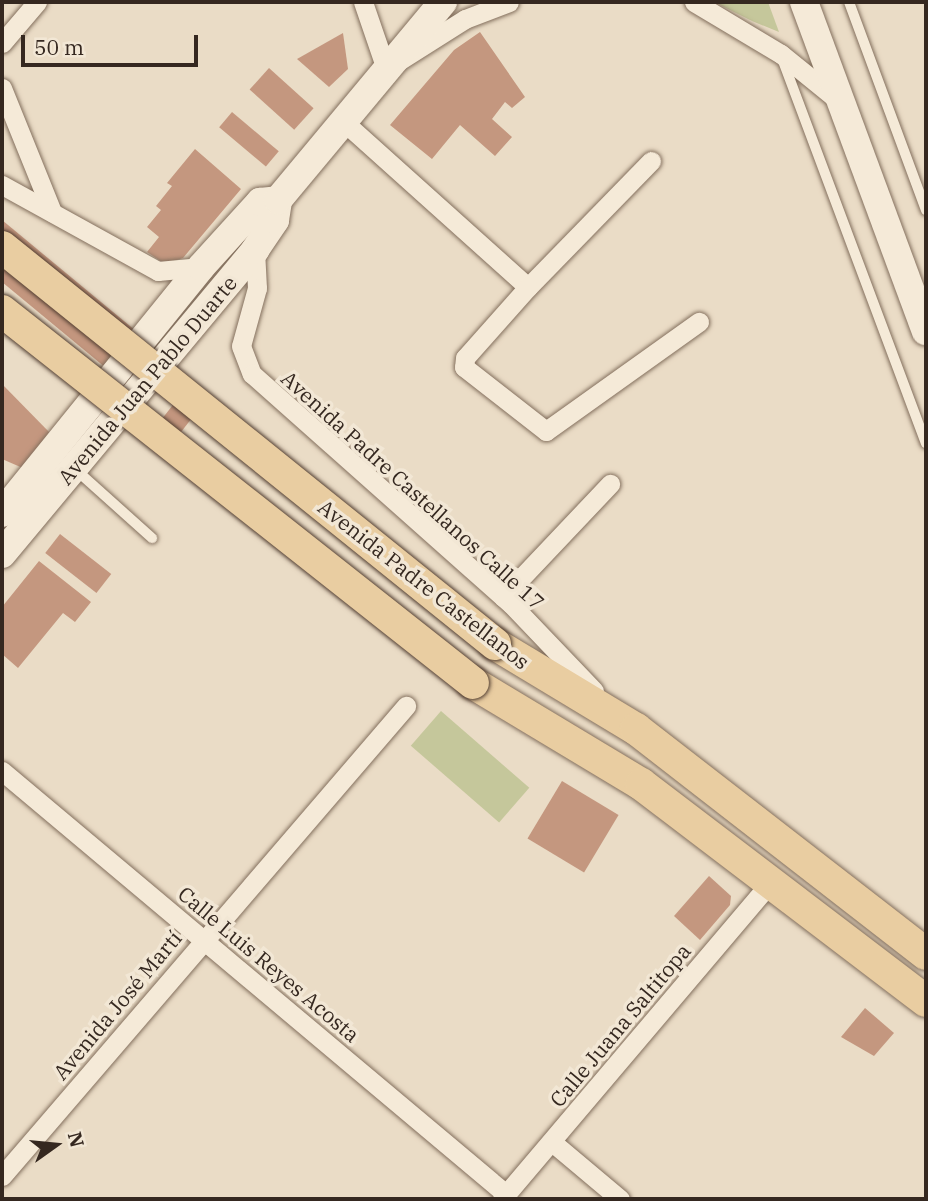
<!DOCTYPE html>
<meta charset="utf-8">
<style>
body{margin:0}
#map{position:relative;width:928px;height:1201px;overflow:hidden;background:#eadcc6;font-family:"IBM Plex Serif",serif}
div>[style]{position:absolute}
.green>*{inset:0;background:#c5c79b;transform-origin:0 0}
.building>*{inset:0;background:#c4977f;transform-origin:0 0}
.roads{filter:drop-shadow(0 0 2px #836f5d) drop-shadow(0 0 2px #836f5d)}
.service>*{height:10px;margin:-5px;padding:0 5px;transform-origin:5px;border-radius:5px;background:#f5ead8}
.minor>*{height:19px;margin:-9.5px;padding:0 9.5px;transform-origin:9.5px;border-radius:9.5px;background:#f5ead8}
.secondary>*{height:28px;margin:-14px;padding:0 14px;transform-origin:14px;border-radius:14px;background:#f5ead8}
.primary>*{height:32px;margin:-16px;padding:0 16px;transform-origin:16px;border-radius:16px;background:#e9cda1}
.bridges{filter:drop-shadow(0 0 2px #523e31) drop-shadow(0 0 2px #523e31)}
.primary-bridge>*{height:32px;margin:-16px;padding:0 16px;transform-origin:16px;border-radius:16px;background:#e9cda1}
span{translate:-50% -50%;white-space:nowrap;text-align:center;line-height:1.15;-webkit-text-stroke:7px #f2e7d5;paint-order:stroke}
.street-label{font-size:21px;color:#352820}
.frame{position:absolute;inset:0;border:4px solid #352820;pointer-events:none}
.north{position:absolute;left:21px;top:1110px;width:70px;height:70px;-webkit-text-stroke:5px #f2e7d5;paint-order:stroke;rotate:75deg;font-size:19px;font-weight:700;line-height:28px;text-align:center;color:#352820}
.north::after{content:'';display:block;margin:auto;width:24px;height:32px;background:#352820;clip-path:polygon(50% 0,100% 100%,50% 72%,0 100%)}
.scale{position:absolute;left:21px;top:35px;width:177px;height:32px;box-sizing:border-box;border:4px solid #352820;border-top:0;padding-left:9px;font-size:21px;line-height:24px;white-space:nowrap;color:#352820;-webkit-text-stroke:5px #f2e7d5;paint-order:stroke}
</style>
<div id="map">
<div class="green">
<div style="clip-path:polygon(714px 2px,768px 2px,779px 32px,752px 21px)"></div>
<div style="left:441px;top:711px;width:117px;height:46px;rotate:41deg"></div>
</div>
<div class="building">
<div style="clip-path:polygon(480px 32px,525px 97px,512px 108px,505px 102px,492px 119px,512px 137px,495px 156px,460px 125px,432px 159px,390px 125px,454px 50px)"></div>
<div style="clip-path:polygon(343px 33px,348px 69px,329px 87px,297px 59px)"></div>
<div style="left:269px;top:68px;width:60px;height:29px;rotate:42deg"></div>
<div style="left:232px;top:112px;width:61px;height:20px;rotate:40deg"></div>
<div style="clip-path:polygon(195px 149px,241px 189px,183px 258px,165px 264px,147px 252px,159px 237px,147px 227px,161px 210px,156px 206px,172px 186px,167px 183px)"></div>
<div style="clip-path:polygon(2px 220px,142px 336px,112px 373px,2px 282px)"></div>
<div style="clip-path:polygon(2px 384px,52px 435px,25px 469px,2px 459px)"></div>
<div style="left:176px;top:401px;width:23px;height:33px;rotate:38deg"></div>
<div style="left:60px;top:534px;width:65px;height:24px;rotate:38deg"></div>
<div style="clip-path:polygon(39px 561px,91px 602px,75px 622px,63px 613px,18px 668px,2px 654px,2px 607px)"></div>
<div style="left:562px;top:781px;width:66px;height:67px;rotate:31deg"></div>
<div style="clip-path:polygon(709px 876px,731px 896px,730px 905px,700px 940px,674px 916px)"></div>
<div style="clip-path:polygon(865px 1008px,894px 1033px,874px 1056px,841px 1037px)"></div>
</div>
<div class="roads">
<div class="service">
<div style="left:849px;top:2px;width:222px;rotate:69.7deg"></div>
<div style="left:783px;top:61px;width:408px;rotate:69.5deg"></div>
<div style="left:74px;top:468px;width:105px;rotate:41.9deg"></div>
</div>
<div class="minor">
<div style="left:363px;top:2px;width:71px;rotate:71.1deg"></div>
<div style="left:386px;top:69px;width:93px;rotate:-32.3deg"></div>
<div style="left:465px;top:19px;width:47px;rotate:-21.1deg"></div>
<div style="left:694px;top:2px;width:101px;rotate:30.9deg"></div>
<div style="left:781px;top:54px;width:76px;rotate:39.1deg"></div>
<div style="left:2px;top:43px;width:54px;rotate:-49.5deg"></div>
<div style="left:2px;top:88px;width:134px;rotate:68deg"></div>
<div style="left:344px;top:122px;width:247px;rotate:41.9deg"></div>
<div style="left:651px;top:161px;width:176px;rotate:134.3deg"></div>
<div style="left:528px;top:287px;width:95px;rotate:131.6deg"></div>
<div style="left:465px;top:358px;width:9px;rotate:96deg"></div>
<div style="left:464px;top:367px;width:104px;rotate:38deg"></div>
<div style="left:546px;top:431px;width:188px;rotate:-35.5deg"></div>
<div style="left:2px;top:185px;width:178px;rotate:28.9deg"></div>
<div style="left:158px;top:271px;width:43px;rotate:-5.3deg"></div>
<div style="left:255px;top:250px;width:38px;rotate:87deg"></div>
<div style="left:257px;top:288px;width:60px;rotate:105.4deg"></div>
<div style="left:241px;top:346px;width:30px;rotate:69deg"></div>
<div style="left:252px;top:374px;width:346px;rotate:41.6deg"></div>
<div style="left:511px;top:604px;width:120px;rotate:46.3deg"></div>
<div style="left:503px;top:597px;width:156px;rotate:-46.6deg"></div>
<div style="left:2px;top:771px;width:658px;rotate:40.01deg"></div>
<div style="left:552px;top:1142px;width:89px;rotate:40deg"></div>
<div style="left:2px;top:1176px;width:620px;rotate:-49.32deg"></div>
<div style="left:502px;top:1199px;width:419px;rotate:-49.7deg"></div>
</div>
<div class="secondary">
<div style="left:804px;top:2px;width:351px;rotate:69.7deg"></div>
<div style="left:2px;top:513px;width:316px;rotate:-51deg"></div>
<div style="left:201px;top:267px;width:88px;rotate:-47.8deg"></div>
<div style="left:260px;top:202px;width:18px;rotate:-6deg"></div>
<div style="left:2px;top:554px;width:396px;rotate:-50.2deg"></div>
<div style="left:255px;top:250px;width:36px;rotate:-56deg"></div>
<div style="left:275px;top:220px;width:20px;rotate:-81deg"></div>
<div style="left:278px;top:200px;width:258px;rotate:-50.2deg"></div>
</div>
<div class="primary">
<div style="left:495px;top:644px;width:165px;rotate:31.1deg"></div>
<div style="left:636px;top:729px;width:367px;rotate:37.8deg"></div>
<div style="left:473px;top:683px;width:196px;rotate:31deg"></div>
<div style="left:641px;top:784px;width:358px;rotate:37.3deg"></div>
</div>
</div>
<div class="bridges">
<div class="primary-bridge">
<div style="left:2px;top:247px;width:633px;rotate:38.84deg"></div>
<div style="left:2px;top:311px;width:600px;rotate:38.3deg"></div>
</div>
</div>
<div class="street-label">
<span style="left:147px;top:380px;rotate:-50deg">Avenida Juan Pablo Duarte</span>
<span style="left:413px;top:490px;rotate:42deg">Avenida Padre Castellanos Calle 17</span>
<span style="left:424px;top:584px;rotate:38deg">Avenida Padre Castellanos</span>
<span style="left:269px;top:964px;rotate:40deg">Calle Luis Reyes Acosta</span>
<span style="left:117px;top:1005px;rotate:-50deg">Avenida José Martí</span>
<span style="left:620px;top:1025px;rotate:-50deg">Calle Juana Saltitopa</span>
</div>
<div class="frame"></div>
<div class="north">N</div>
<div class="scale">50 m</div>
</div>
